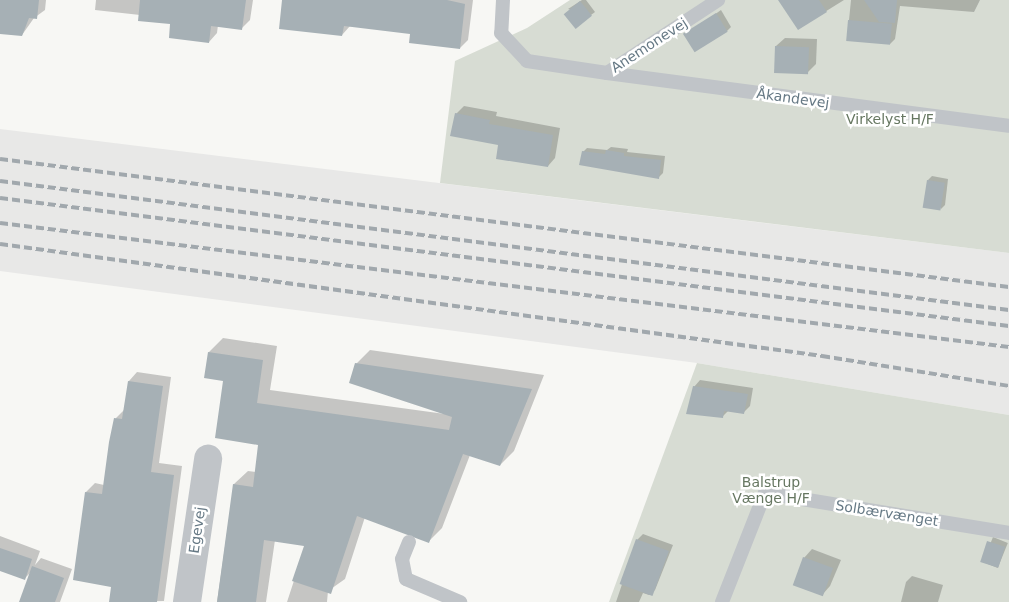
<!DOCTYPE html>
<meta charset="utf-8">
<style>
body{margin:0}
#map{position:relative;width:1009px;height:602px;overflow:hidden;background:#f7f7f4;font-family:"DejaVu Sans",sans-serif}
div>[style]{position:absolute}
.built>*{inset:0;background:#e8e8e7}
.green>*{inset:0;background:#d7dcd3}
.shadow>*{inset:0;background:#0003;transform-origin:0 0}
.building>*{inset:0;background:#a6b0b5;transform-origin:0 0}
.service>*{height:14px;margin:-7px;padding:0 7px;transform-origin:7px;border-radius:7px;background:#c0c4c8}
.minor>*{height:28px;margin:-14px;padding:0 14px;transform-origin:14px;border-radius:14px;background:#c0c4c8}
.rail>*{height:4px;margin-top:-2px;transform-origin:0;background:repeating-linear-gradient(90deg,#a1a8ad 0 8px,transparent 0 12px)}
span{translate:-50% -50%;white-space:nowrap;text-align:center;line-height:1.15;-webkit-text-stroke:5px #fff;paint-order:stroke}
.street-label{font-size:14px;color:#667985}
.park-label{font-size:14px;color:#667761}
</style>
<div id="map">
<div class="built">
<div style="clip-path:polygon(0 129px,1009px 253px,1009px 415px,697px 363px,0 271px)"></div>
</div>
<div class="green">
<div style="clip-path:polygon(570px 0,1009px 0,1009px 253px,440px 183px,455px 61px,527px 28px)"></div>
<div style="clip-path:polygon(697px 363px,1009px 415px,1009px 602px,609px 602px)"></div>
</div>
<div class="shadow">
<div style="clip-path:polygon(1px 0,46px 0,45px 10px,34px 18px,22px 35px,0 23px)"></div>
<div style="clip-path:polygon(96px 0,253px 0,250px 20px,242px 28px,218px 25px,217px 33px,209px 42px,172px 23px,140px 15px,95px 10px)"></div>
<div style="clip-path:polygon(284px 0,473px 0,468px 40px,460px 48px,412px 33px,350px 26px,342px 35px)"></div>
<div style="clip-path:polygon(582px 0,586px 0,595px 12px,591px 15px,568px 9px)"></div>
<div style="clip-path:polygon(801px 0,844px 0,799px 28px)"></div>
<div style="clip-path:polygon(851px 0,980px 0,974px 12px,900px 6px,895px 39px,890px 44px,847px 40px)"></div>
<div style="clip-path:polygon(721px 10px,731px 27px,727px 31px,690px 32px)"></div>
<div style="clip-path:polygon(785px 38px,817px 39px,816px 64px,808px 72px,776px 46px)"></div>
<div style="clip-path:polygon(464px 106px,497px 112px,496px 116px,560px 128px,555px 158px,548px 166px,456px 114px)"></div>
<div style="clip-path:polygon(611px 147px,628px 149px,627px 152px,665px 156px,663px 173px,659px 177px,583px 152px,587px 148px,607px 150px)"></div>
<div style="clip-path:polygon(932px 176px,948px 179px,945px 205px,941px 209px,928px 180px)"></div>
<div style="clip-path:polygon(223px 338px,277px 346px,270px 390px,445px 414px,356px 364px,370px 350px,544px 375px,514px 451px,500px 465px,470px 455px,442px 528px,429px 541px,365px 517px,345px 579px,328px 591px,327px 602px,287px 602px,306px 544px,275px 540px,266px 602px,217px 602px,234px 484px,248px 471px,256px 472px,260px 444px,225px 380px,206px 377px,209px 352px)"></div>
<div style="clip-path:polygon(137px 372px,171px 377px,159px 463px,182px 466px,164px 601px,111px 602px,113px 586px,74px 579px,86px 492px,95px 483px,104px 485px,116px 418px,125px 409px,129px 381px)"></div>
<div style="clip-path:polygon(700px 380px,753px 388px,750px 406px,744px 412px,729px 410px,722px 417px,694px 387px)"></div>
<div style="clip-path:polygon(643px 534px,673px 545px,655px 590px,649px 595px,643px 593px,639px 602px,616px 602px,637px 540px)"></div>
<div style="clip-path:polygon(0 536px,40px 551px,35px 565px,41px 558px,72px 569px,60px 602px,23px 602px,31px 572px,25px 578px,0 569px)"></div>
<div style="left:993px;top:537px;width:16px;height:27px;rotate:22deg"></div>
<div style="clip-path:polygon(812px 549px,841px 560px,830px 586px,822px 595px,804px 558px)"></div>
<div style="clip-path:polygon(912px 576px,943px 585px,938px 602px,901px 602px,906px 582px)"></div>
</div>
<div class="building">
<div style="clip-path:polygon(0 0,39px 0,37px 19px,29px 18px,22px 36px,0 34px)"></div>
<div style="clip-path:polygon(140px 0,246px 0,242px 30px,211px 26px,209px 43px,169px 38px,170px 24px,138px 21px)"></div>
<div style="clip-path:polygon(282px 0,447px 0,465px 4px,460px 49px,409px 43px,410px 34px,344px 26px,342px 36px,279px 29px)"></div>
<div style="clip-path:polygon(778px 0,819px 0,827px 12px,798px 30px)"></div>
<div style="clip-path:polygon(864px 0,897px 0,895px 23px,879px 22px)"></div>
<div style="left:580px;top:1px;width:19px;height:21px;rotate:51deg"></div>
<div style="left:716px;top:13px;width:22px;height:39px;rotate:58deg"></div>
<div style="left:848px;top:20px;width:44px;height:21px;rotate:5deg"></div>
<div style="left:775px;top:46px;width:34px;height:27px;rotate:2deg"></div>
<div style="clip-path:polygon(455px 113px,490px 120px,489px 124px,553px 135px,548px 167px,496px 159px,498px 145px,450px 136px)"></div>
<div style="clip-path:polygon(606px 150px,624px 153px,624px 156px,661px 160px,659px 179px,579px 165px,582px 151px,605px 154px)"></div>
<div style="left:927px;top:180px;width:18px;height:28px;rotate:9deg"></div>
<div style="clip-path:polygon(208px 352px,263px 360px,257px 403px,449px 430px,452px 417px,349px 383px,355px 363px,532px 389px,500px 466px,463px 454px,429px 543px,357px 516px,331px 594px,292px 581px,304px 546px,264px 540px,256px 602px,217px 602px,233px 484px,253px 487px,258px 445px,215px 438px,223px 381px,204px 378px)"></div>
<div style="clip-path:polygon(128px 381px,163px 386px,151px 472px,174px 475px,157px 602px,109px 602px,111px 587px,73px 580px,85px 492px,102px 494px,109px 442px,114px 418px,122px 419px)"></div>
<div style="clip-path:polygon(693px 386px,748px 394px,744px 414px,724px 411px,723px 418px,686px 414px)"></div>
<div style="left:636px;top:539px;width:35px;height:48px;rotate:20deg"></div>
<div style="left:987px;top:541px;width:19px;height:22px;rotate:18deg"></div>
<div style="clip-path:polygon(0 548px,32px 559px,25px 580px,0 571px)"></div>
<div style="left:803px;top:557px;width:32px;height:30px;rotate:20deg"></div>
<div style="clip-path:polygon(32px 566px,64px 578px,55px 602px,19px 602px)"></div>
</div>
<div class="service">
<div style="left:503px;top:0;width:33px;rotate:93deg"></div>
<div style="left:501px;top:33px;width:38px;rotate:47deg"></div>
<div style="left:527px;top:61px;width:81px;rotate:8.5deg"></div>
<div style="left:607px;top:73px;width:133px;rotate:-33.3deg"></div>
<div style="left:607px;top:73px;width:405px;rotate:7.5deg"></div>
<div style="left:409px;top:542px;width:18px;rotate:112deg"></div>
<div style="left:402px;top:559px;width:20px;rotate:79deg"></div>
<div style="left:406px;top:579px;width:59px;rotate:23.1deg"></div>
<div style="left:722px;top:602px;width:117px;rotate:-68.5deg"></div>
<div style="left:765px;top:493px;width:247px;rotate:9.3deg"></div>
</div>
<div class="minor">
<div style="left:187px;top:602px;width:145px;rotate:-81.6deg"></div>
</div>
<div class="rail">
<div style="left:0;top:159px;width:1017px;rotate:7.23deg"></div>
<div style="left:0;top:181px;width:1017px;rotate:7.29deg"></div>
<div style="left:0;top:198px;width:1017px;rotate:7.23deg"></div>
<div style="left:0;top:223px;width:1017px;rotate:7.01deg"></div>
<div style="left:0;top:244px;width:830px;rotate:7.76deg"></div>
<div style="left:822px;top:356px;width:189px;rotate:9.1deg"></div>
</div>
<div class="street-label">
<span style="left:649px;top:45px;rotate:-33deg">Anemonevej</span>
<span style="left:793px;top:98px;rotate:8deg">Åkandevej</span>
<span style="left:887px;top:513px;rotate:9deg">Solbærvænget</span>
<span style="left:197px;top:530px;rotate:-82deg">Egevej</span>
</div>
<div class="park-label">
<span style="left:890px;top:119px">Virkelyst H/F</span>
<span style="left:771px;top:490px">Balstrup<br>Vænge H/F</span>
</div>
</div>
